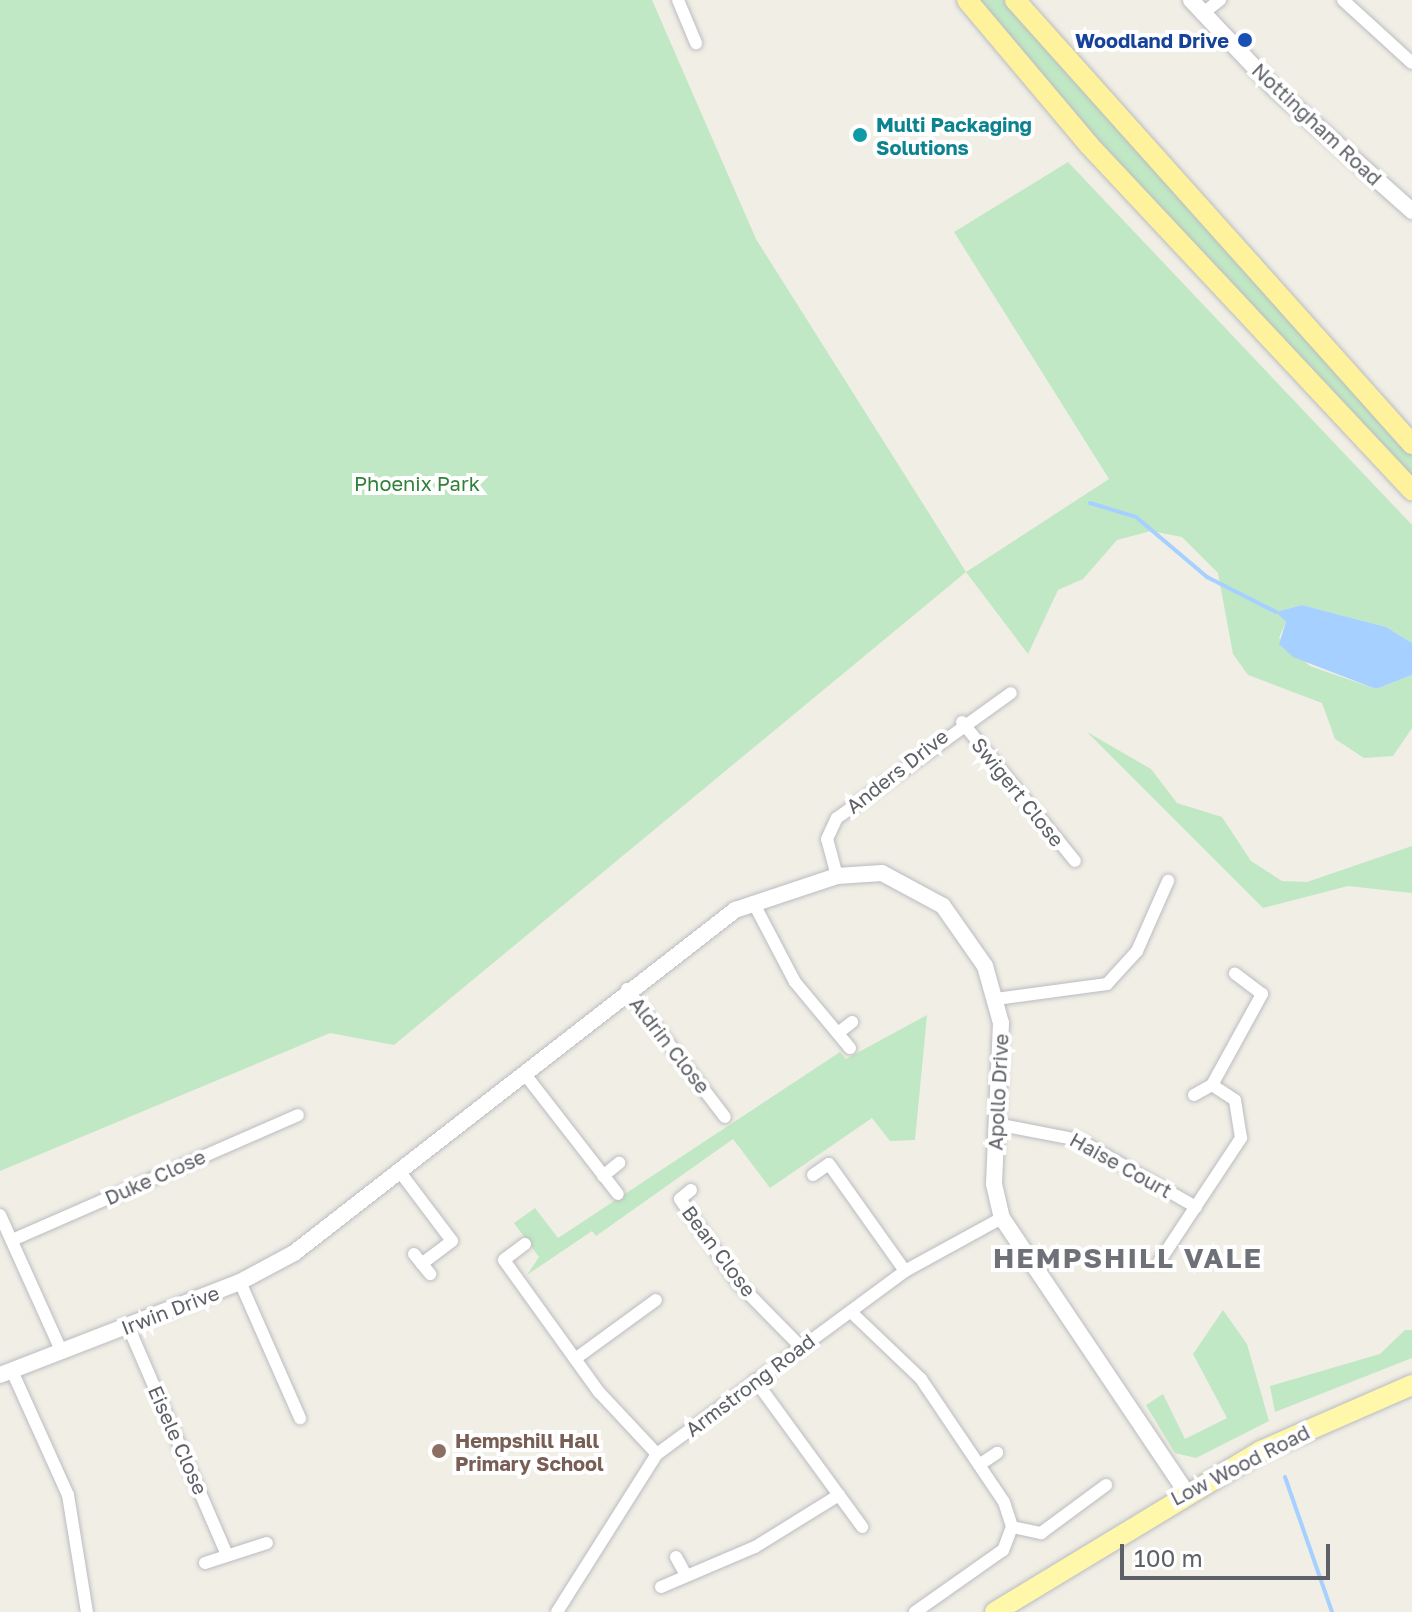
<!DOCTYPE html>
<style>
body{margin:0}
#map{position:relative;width:1412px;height:1612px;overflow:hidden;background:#f0eee5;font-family:"Golos Text",sans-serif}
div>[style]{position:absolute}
.green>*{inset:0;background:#c1e8c4}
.water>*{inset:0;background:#a6d0ff}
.stream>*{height:4px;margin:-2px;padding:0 2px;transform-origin:2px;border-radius:2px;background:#a6d0ff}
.roads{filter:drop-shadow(0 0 2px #babcc1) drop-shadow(0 0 2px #babcc1)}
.minor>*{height:12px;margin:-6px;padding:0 6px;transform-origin:6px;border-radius:6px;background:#fff}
.tertiary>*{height:16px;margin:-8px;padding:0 8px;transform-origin:8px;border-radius:8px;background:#fff}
.primary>*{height:20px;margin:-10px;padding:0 10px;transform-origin:10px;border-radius:10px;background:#fff8ab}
.trunk>*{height:20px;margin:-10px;padding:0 10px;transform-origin:10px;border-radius:10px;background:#fff29c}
.dots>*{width:22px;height:22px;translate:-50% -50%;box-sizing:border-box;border:4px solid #fff;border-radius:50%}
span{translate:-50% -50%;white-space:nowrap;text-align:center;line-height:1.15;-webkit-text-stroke:8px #fff;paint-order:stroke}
.transit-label{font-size:20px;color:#164399;font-weight:700}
.right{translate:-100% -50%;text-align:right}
.culture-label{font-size:20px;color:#0d838f;font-weight:700}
.left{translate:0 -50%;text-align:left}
.street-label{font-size:20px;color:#5d6066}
.park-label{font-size:20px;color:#31813b}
.education-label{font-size:20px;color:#785e54;font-weight:700}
.district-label{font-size:28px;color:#6e7278;font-weight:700;letter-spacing:2px}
.scale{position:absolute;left:1120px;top:1544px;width:210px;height:36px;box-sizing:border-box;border:4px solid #5d6066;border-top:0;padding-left:10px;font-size:24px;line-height:28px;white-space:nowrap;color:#5d6066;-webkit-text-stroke:6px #fff;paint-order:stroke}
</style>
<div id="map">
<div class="green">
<div style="clip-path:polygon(0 0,652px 0,756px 239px,966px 572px,1109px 479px,954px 232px,1068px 162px,1412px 525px,1412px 643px,1386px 627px,1302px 605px,1277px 612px,1286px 622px,1279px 638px,1310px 666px,1376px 689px,1412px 675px,1412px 728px,1393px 756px,1364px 758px,1335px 739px,1322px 703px,1248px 675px,1233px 654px,1218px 573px,1182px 537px,1151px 531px,1117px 540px,1083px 579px,1058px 590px,1028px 654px,966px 572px,394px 1045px,330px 1033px,0 1171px)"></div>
<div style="clip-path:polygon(974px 0,1004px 0,1412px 453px,1412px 476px,1050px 92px)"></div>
<div style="clip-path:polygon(1087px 732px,1151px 769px,1177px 803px,1222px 817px,1251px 861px,1282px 881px,1307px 882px,1412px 846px,1412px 893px,1348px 886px,1263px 908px)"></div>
<div style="clip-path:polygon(927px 1015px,915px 1140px,890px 1141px,872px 1118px,770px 1188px,733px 1139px,596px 1236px,592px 1231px,527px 1275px,539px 1257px,514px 1223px,535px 1208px,558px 1238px,840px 1052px,846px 1059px)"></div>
<div style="clip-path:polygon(1223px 1310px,1247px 1344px,1269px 1421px,1196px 1458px,1175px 1453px,1146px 1405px,1163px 1394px,1185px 1439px,1227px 1418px,1193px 1354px)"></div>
<div style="clip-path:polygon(1405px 1330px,1412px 1330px,1412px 1358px,1275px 1412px,1270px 1386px,1380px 1354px)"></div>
</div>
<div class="water">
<div style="clip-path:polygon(1302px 605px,1386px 627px,1412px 643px,1412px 675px,1376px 689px,1293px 657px,1279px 644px,1286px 622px,1276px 612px)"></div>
</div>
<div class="stream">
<div style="left:1090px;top:503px;width:48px;rotate:16.9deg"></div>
<div style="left:1136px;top:517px;width:93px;rotate:40.2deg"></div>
<div style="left:1207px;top:577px;width:77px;rotate:26.9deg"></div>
<div style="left:1285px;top:1477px;width:143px;rotate:70.8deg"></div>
</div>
<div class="roads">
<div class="minor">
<div style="left:678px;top:0;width:47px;rotate:67.3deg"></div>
<div style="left:1343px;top:0;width:93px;rotate:42.4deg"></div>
<div style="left:1202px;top:14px;width:23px;rotate:-38deg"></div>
<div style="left:962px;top:722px;width:179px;rotate:50.9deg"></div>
<div style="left:837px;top:876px;width:38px;rotate:-105deg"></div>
<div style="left:827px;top:839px;width:23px;rotate:-65deg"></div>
<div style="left:837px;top:818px;width:214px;rotate:-35.7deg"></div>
<div style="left:753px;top:902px;width:90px;rotate:62.3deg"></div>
<div style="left:795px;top:982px;width:86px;rotate:50.2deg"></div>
<div style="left:627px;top:989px;width:161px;rotate:52.6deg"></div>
<div style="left:996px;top:999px;width:112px;rotate:-7.7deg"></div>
<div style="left:1107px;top:984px;width:45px;rotate:-47.7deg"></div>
<div style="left:1137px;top:951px;width:77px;rotate:-66.1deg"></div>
<div style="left:838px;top:1033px;width:18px;rotate:-38deg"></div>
<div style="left:524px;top:1073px;width:153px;rotate:52.2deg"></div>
<div style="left:1194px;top:1095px;width:21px;rotate:-29deg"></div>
<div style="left:1212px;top:1085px;width:104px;rotate:-61.2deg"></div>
<div style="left:1262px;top:994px;width:34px;rotate:-143deg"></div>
<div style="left:996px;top:1124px;width:85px;rotate:10.9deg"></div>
<div style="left:1079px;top:1140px;width:135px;rotate:29.8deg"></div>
<div style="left:400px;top:1172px;width:86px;rotate:53deg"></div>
<div style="left:452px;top:1241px;width:38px;rotate:143deg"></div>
<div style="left:813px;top:1175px;width:19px;rotate:-35deg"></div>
<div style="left:829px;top:1164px;width:131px;rotate:54.6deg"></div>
<div style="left:603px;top:1176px;width:21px;rotate:-39deg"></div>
<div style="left:691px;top:1190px;width:14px;rotate:141deg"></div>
<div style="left:680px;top:1199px;width:102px;rotate:55.4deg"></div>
<div style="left:738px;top:1283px;width:88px;rotate:45.5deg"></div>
<div style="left:0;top:1215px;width:150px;rotate:65.7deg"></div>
<div style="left:12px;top:1240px;width:312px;rotate:-23.6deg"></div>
<div style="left:525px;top:1244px;width:26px;rotate:143deg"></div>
<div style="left:504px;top:1260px;width:163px;rotate:54.3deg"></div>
<div style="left:599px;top:1392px;width:85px;rotate:46.9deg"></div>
<div style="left:414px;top:1254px;width:26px;rotate:51deg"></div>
<div style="left:1159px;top:1262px;width:149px;rotate:-56.5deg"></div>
<div style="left:1241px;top:1138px;width:38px;rotate:-99deg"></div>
<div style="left:1235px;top:1100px;width:27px;rotate:-147deg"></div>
<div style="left:240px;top:1282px;width:149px;rotate:66.2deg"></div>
<div style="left:851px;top:1312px;width:97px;rotate:43.7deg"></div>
<div style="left:921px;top:1379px;width:148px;rotate:56deg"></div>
<div style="left:1004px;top:1502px;width:26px;rotate:72deg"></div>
<div style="left:1012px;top:1527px;width:25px;rotate:111deg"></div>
<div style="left:1003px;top:1550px;width:108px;rotate:144.8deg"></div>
<div style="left:128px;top:1326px;width:249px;rotate:66.6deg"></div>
<div style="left:575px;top:1359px;width:100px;rotate:-36.1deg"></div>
<div style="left:12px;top:1371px;width:136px;rotate:65.7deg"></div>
<div style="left:68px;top:1495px;width:119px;rotate:80.8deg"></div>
<div style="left:755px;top:1380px;width:182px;rotate:53.9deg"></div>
<div style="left:979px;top:1465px;width:22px;rotate:-34deg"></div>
<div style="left:1012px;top:1527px;width:30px;rotate:12deg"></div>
<div style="left:1041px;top:1533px;width:81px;rotate:-36.4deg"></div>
<div style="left:676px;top:1557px;width:21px;rotate:61deg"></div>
<div style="left:205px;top:1563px;width:65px;rotate:-17.9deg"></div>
<div style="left:661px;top:1587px;width:102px;rotate:-23.1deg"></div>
<div style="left:755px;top:1547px;width:99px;rotate:-31.8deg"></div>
<div style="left:557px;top:1612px;width:187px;rotate:-57.7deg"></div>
<div style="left:657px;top:1454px;width:308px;rotate:-36.4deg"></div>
<div style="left:905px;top:1271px;width:111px;rotate:-28.7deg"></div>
</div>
<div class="tertiary">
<div style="left:1191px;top:0;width:121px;rotate:46.7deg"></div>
<div style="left:1274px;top:88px;width:185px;rotate:41.7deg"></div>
<div style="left:0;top:1375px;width:257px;rotate:-21.2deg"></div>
<div style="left:240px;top:1282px;width:61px;rotate:-28.2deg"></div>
<div style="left:294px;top:1253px;width:559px;rotate:-37.87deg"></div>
<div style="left:735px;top:910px;width:108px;rotate:-18.4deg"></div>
<div style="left:837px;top:876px;width:45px;rotate:-3.8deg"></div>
<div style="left:882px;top:873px;width:69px;rotate:28.4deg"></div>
<div style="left:943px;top:906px;width:73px;rotate:55deg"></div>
<div style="left:985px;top:966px;width:59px;rotate:74.3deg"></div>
<div style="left:1001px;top:1023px;width:161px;rotate:92.5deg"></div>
<div style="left:994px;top:1184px;width:35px;rotate:77deg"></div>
<div style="left:1002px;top:1218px;width:330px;rotate:56.1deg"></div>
</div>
<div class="primary">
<div style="left:995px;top:1612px;width:311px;rotate:-31.2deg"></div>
<div style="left:1261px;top:1451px;width:165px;rotate:-23.6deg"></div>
</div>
<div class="trunk">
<div style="left:967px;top:0;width:189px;rotate:49.9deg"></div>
<div style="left:1089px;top:145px;width:473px;rotate:46.9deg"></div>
<div style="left:1015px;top:0;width:596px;rotate:48.2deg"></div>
</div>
</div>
<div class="dots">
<div style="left:1245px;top:40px;background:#1a4fb4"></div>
<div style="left:860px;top:135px;background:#0f9aa8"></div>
<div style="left:439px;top:1451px;background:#8d6e63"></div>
</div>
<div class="transit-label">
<span class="right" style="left:1229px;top:40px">Woodland Drive</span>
</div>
<div class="culture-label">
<span class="left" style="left:876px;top:136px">Multi Packaging<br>Solutions</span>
</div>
<div class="street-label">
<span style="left:1317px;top:124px;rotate:43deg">Nottingham Road</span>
<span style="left:897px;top:771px;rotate:-38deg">Anders Drive</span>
<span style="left:1018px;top:792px;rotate:51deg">Swigert Close</span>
<span style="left:670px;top:1045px;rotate:52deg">Aldrin Close</span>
<span style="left:998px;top:1092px;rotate:-87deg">Apollo Drive</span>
<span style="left:1121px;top:1165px;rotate:29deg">Haise Court</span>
<span style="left:155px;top:1177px;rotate:-24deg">Duke Close</span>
<span style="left:719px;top:1251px;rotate:53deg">Bean Close</span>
<span style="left:170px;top:1310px;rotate:-21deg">Irwin Drive</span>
<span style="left:750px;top:1385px;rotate:-37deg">Armstrong Road</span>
<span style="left:178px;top:1440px;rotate:66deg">Eisele Close</span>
<span style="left:1240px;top:1465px;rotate:-27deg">Low Wood Road</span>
</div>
<div class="park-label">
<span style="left:417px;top:483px">Phoenix Park</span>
</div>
<div class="education-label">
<span class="left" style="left:455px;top:1452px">Hempshill Hall<br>Primary School</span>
</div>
<div class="district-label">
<span style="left:1128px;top:1258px">HEMPSHILL VALE</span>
</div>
<div class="scale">100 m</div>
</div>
